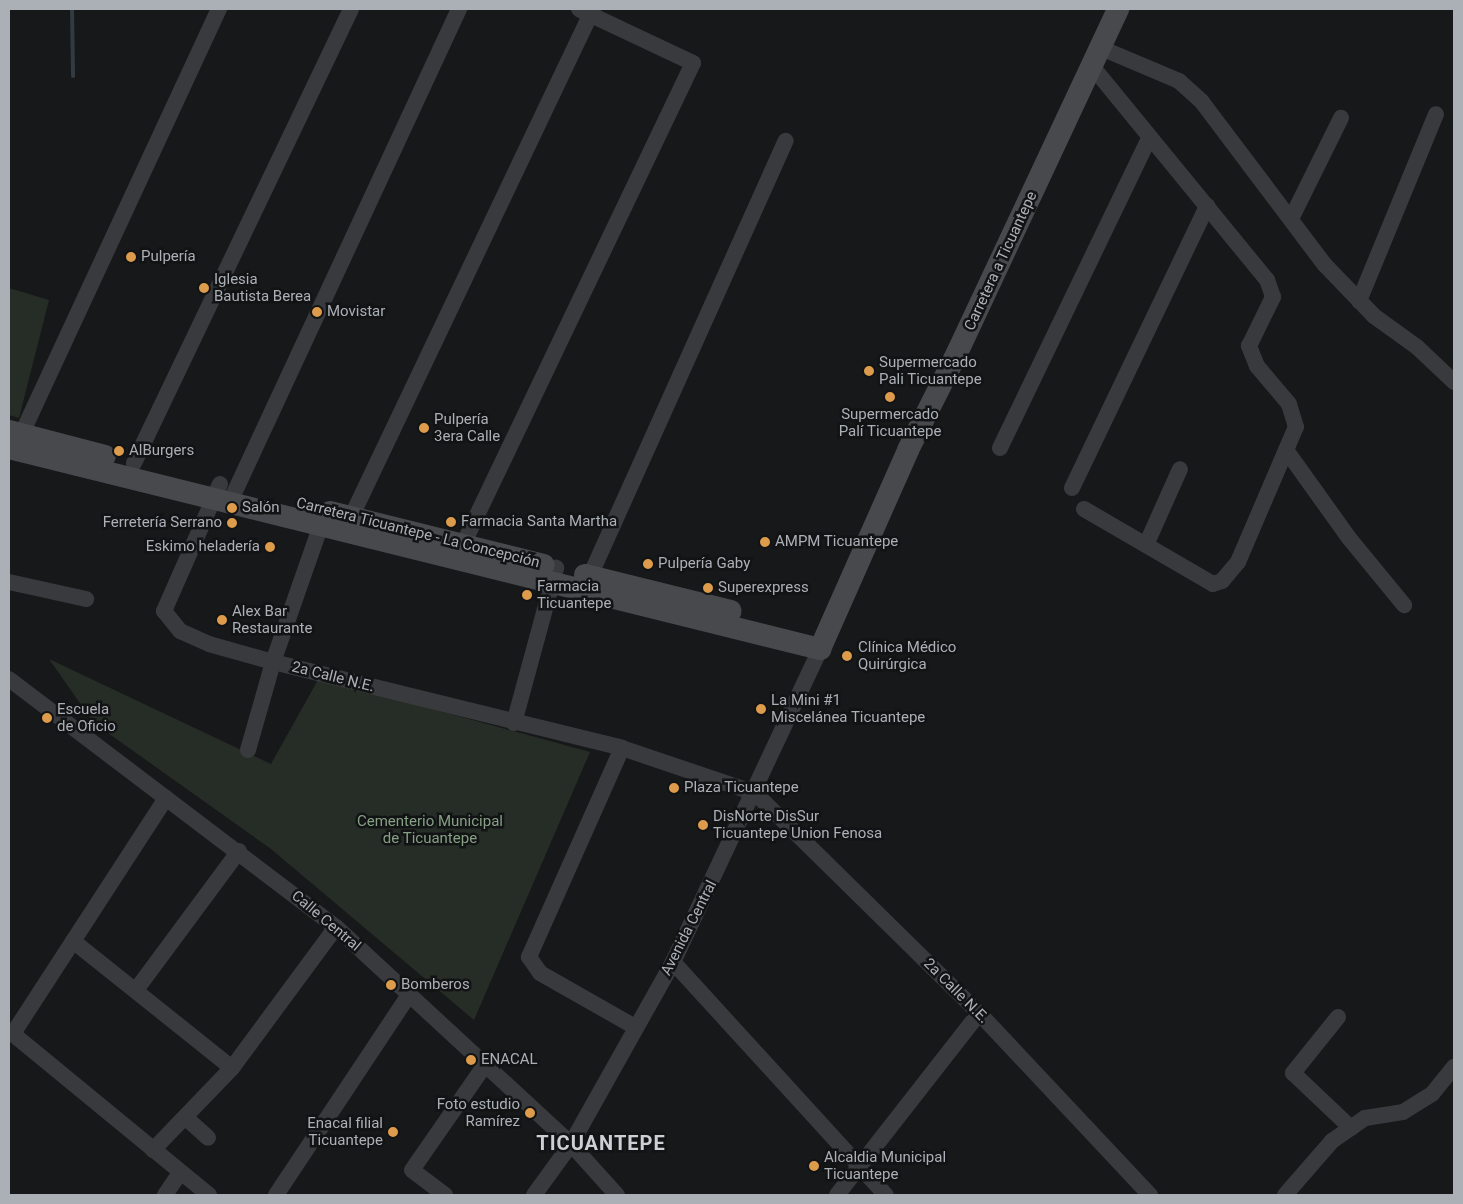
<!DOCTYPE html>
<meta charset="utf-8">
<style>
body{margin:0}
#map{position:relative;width:1463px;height:1204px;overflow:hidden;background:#171819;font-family:Roboto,sans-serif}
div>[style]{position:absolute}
.green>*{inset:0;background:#262d26}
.stream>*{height:4px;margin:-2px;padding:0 2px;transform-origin:2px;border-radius:2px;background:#323b41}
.minor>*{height:16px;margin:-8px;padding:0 8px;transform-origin:8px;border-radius:8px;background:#393a3e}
.secondary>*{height:22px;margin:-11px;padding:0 11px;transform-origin:11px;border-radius:11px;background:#47494d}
.dots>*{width:14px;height:14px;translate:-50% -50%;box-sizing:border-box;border:2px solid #121314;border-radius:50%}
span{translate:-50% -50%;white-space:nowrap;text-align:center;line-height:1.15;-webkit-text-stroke:5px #121314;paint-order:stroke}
.poi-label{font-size:15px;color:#abb0b7}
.left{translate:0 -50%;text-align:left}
.right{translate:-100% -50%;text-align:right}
.street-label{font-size:15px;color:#abb0b7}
.park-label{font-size:15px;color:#86a084}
.district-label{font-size:20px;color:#cccfd4;font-weight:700;letter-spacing:1px}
.frame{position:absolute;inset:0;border:10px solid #abb0b7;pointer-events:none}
</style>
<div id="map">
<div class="green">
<div style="clip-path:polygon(9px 288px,49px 300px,19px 418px,9px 415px)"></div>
<div style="clip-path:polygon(49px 659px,271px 764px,319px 678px,590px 752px,474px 1020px,271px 849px,94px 723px)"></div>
</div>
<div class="stream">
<div style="left:72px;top:9px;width:67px;rotate:89.1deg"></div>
</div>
<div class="minor">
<div style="left:1101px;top:48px;width:85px;rotate:22.9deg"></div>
<div style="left:1179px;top:81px;width:31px;rotate:42deg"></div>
<div style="left:1202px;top:102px;width:204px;rotate:53deg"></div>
<div style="left:1325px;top:265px;width:71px;rotate:46.1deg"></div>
<div style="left:1374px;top:316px;width:53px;rotate:35.8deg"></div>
<div style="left:1417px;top:347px;width:51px;rotate:43.4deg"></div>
<div style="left:1291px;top:219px;width:113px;rotate:-63.7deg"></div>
<div style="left:1359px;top:301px;width:202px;rotate:-67.6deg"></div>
<div style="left:17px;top:444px;width:480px;rotate:-65.1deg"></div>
<div style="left:1000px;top:448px;width:343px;rotate:-64.3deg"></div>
<div style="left:1286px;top:450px;width:108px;rotate:54.4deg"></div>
<div style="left:1349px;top:538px;width:87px;rotate:50.6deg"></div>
<div style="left:134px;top:463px;width:503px;rotate:-64.45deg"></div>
<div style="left:220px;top:484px;width:139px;rotate:113.8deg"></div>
<div style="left:164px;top:611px;width:26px;rotate:51deg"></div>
<div style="left:180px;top:631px;width:32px;rotate:24deg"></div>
<div style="left:209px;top:644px;width:66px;rotate:15.7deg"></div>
<div style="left:273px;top:662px;width:359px;rotate:13.8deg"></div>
<div style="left:622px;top:748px;width:140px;rotate:18.7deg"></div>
<div style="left:755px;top:793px;width:314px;rotate:44.5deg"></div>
<div style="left:979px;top:1013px;width:250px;rotate:46.8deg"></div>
<div style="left:1072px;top:488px;width:313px;rotate:-64.4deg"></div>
<div style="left:230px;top:502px;width:544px;rotate:-65.08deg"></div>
<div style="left:1084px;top:509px;width:149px;rotate:30.2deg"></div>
<div style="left:1213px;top:584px;width:9px;rotate:-18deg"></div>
<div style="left:1222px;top:581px;width:25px;rotate:-50deg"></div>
<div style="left:1238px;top:562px;width:147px;rotate:-66.8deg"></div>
<div style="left:1296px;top:427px;width:24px;rotate:-107deg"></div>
<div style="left:1289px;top:404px;width:50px;rotate:-130.1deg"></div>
<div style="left:1257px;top:366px;width:22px;rotate:-112deg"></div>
<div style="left:1249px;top:346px;width:55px;rotate:-63.9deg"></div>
<div style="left:1273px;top:297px;width:18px;rotate:-109deg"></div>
<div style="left:1267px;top:280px;width:276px;rotate:-129.3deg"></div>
<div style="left:347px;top:526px;width:573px;rotate:-64.55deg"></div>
<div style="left:1146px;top:545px;width:83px;rotate:-65.9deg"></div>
<div style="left:458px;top:555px;width:545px;rotate:-64.47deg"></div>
<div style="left:693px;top:63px;width:126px;rotate:-154.7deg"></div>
<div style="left:9px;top:582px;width:79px;rotate:12.4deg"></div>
<div style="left:586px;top:585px;width:487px;rotate:-65.8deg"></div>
<div style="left:9px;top:679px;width:410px;rotate:37.2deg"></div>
<div style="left:336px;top:927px;width:320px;rotate:42.7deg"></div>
<div style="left:571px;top:1144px;width:69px;rotate:48deg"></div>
<div style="left:514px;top:723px;width:161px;rotate:-74.8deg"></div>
<div style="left:622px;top:748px;width:229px;rotate:114deg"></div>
<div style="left:529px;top:957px;width:19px;rotate:55deg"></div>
<div style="left:540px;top:973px;width:109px;rotate:29.6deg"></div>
<div style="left:248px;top:750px;width:91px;rotate:-74.1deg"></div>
<div style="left:273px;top:662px;width:145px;rotate:-70.7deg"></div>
<div style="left:166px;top:798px;width:281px;rotate:123deg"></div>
<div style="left:13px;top:1034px;width:254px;rotate:39.4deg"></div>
<div style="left:73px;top:941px;width:203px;rotate:38.6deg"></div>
<div style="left:673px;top:962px;width:316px;rotate:47.6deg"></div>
<div style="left:136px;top:990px;width:173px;rotate:-53.5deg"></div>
<div style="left:1338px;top:1017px;width:72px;rotate:128.8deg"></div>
<div style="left:1293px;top:1073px;width:80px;rotate:43.5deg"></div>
<div style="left:185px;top:1117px;width:31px;rotate:42deg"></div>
<div style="left:153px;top:1150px;width:114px;rotate:-46.1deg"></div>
<div style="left:232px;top:1068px;width:175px;rotate:-53.6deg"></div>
<div style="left:165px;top:1195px;width:27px;rotate:-56deg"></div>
<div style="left:276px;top:1195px;width:240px;rotate:-56.4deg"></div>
<div style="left:445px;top:1195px;width:41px;rotate:-142.9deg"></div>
<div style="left:412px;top:1170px;width:128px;rotate:-55.2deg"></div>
<div style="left:534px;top:1195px;width:63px;rotate:-54deg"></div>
<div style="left:571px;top:1144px;width:209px;rotate:-60.7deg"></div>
<div style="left:673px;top:962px;width:346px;rotate:-64.8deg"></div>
<div style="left:837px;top:1195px;width:231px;rotate:-52deg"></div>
<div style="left:1285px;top:1195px;width:72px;rotate:-49deg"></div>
<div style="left:1332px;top:1141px;width:40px;rotate:-34.9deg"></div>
<div style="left:1365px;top:1118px;width:38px;rotate:-9deg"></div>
<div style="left:1403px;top:1112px;width:34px;rotate:-32deg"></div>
<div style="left:1432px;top:1094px;width:35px;rotate:-51deg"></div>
</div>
<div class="secondary">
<div style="left:9px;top:431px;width:99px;rotate:14.6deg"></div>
<div style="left:9px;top:448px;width:836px;rotate:13.92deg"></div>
<div style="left:820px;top:649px;width:218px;rotate:-66.1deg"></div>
<div style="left:908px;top:450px;width:111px;rotate:-63.2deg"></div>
<div style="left:958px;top:351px;width:378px;rotate:-64.9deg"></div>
<div style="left:330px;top:512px;width:220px;rotate:13.9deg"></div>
<div style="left:585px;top:575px;width:150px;rotate:13.9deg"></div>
</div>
<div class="dots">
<div style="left:131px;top:257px;background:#dd9b4c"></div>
<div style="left:204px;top:288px;background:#dd9b4c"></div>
<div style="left:317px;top:312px;background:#dd9b4c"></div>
<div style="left:869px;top:371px;background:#dd9b4c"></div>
<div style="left:890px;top:397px;background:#dd9b4c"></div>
<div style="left:424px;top:428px;background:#dd9b4c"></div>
<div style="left:119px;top:451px;background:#dd9b4c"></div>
<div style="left:232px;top:508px;background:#dd9b4c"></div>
<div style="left:451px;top:522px;background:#dd9b4c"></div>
<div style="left:232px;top:523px;background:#dd9b4c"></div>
<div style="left:765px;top:542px;background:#dd9b4c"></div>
<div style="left:270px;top:547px;background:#dd9b4c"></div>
<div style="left:648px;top:564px;background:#dd9b4c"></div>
<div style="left:708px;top:588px;background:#dd9b4c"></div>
<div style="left:527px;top:595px;background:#dd9b4c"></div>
<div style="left:222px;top:620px;background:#dd9b4c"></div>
<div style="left:847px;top:656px;background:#dd9b4c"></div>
<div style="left:761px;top:709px;background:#dd9b4c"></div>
<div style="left:47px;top:718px;background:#dd9b4c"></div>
<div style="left:674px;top:788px;background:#dd9b4c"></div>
<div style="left:703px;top:825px;background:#dd9b4c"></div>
<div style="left:391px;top:985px;background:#dd9b4c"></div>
<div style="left:471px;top:1060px;background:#dd9b4c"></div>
<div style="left:530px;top:1113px;background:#dd9b4c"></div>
<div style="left:393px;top:1132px;background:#dd9b4c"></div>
<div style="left:814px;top:1166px;background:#dd9b4c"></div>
</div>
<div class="poi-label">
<span class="left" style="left:141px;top:257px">Pulpería</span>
<span class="left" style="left:214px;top:288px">Iglesia<br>Bautista Berea</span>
<span class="left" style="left:327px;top:312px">Movistar</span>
<span class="left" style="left:879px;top:371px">Supermercado<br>Pali Ticuantepe</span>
<span style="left:890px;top:423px">Supermercado<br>Palí Ticuantepe</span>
<span class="left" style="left:434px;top:428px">Pulpería<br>3era Calle</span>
<span class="left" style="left:129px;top:451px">AlBurgers</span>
<span class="left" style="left:242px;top:508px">Salón</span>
<span class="left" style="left:461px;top:522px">Farmacia Santa Martha</span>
<span class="right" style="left:222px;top:523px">Ferretería Serrano</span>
<span class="left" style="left:775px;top:542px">AMPM Ticuantepe</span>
<span class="right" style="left:260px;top:547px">Eskimo heladería</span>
<span class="left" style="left:658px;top:564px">Pulpería Gaby</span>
<span class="left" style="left:537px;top:595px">Farmacia<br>Ticuantepe</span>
<span class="left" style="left:718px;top:588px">Superexpress</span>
<span class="left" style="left:232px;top:620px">Alex Bar<br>Restaurante</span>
<span class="left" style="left:858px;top:656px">Clínica Médico<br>Quirúrgica</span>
<span class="left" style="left:771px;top:709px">La Mini #1<br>Miscelánea Ticuantepe</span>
<span class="left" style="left:57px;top:718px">Escuela<br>de Oficio</span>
<span class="left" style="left:684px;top:788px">Plaza Ticuantepe</span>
<span class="left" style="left:713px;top:825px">DisNorte DisSur<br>Ticuantepe Union Fenosa</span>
<span class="left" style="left:401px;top:985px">Bomberos</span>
<span class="left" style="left:481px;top:1060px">ENACAL</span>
<span class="right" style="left:520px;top:1113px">Foto estudio<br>Ramírez</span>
<span class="right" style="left:383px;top:1132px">Enacal filial<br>Ticuantepe</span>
<span class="left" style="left:824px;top:1166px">Alcaldia Municipal<br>Ticuantepe</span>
</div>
<div class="street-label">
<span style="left:1001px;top:261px;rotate:-65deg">Carretera a Ticuantepe</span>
<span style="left:418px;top:533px;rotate:14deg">Carretera Ticuantepe - La Concepción</span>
<span style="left:333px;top:677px;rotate:14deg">2a Calle N.E.</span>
<span style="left:326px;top:921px;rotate:40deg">Calle Central</span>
<span style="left:689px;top:928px;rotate:-63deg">Avenida Central</span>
<span style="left:956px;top:991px;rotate:45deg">2a Calle N.E.</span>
</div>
<div class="park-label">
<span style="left:430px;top:830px">Cementerio Municipal<br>de Ticuantepe</span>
</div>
<div class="district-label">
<span style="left:601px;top:1143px">TICUANTEPE</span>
</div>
<div class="frame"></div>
</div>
